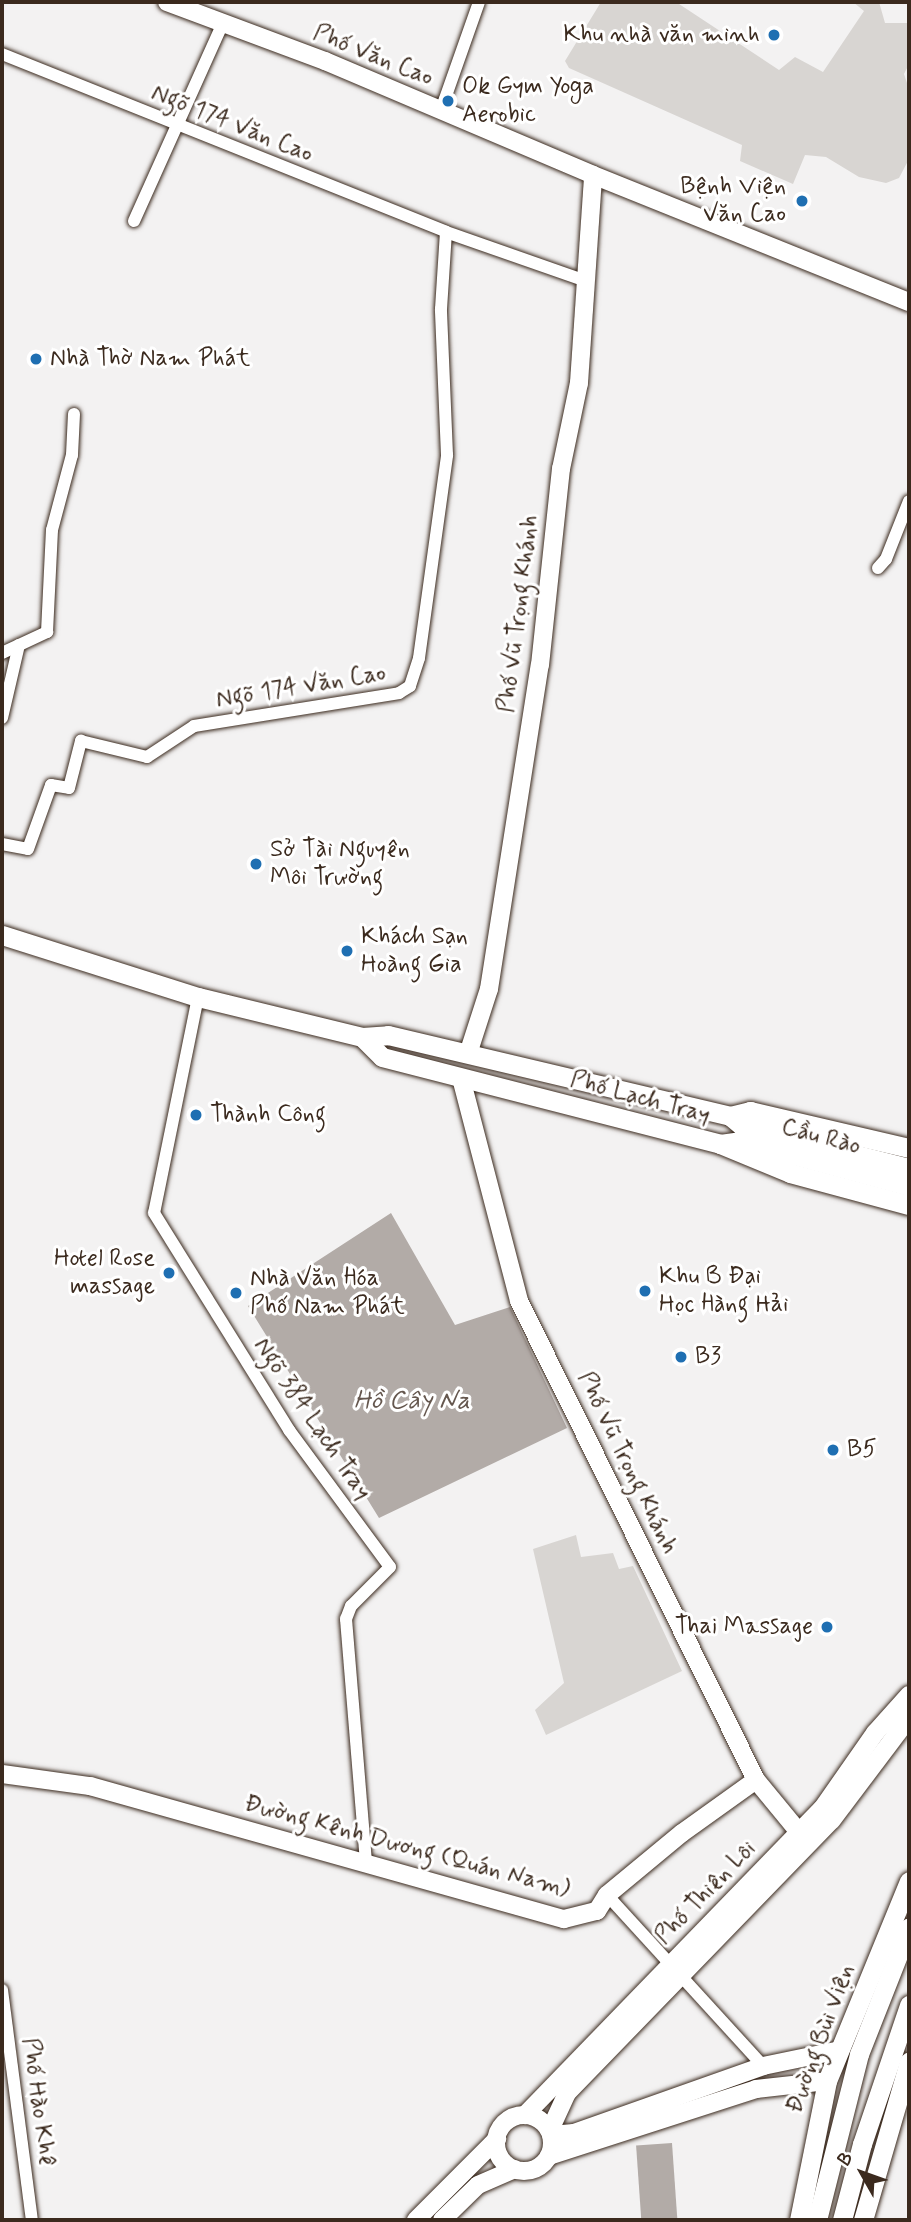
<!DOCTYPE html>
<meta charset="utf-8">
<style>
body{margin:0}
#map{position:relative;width:911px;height:2222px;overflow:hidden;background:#f3f2f2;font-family:Mynerve,sans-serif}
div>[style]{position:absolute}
.green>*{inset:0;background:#d8d5d2}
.water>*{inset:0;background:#b2aba7;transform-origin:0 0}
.roads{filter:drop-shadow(0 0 2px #3b2a1e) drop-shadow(0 0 2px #3b2a1e)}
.street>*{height:12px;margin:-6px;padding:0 6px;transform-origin:6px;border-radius:6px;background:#fff}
.secondary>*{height:18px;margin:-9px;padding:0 9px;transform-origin:9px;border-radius:9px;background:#fff}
.secondary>.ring{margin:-9px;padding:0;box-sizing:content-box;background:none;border:18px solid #fff;border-radius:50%}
.primary>*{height:19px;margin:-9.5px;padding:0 9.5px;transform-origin:9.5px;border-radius:9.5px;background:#fff}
.dots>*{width:19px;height:19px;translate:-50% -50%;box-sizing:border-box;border:4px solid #fff;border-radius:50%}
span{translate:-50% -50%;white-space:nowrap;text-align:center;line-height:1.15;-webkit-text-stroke:6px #fff;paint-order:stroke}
.poi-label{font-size:24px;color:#3b2a1e}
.right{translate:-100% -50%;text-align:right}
.left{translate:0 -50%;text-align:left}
.street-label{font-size:24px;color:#3b2a1e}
.water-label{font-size:26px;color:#65574e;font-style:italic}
.frame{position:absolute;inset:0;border:4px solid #3b2a1e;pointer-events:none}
.north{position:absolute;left:827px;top:2138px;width:70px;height:70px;-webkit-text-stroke:5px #fff;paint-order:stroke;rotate:310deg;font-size:19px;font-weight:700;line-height:28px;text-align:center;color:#3b2a1e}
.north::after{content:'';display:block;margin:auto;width:24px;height:32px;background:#3b2a1e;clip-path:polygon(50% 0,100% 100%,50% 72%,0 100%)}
</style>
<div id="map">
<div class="green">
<div style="clip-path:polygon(601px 2px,676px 2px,779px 70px,795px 57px,823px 72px,864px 11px,853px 2px,879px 2px,885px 23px,909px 23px,909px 64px,904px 74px,909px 89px,909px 159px,899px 178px,886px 183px,859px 177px,826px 157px,805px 155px,793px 184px,740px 161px,742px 145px,569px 68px,565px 61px)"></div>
<div style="clip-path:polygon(576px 1535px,581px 1557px,613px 1553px,619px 1569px,633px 1566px,682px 1671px,546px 1735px,535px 1710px,564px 1683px,533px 1549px)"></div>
</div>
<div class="water">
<div style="clip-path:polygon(391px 1213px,455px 1325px,510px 1307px,567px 1428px,379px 1518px,248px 1306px)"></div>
<div style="left:672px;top:2143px;width:77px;height:36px;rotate:86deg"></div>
</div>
<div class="roads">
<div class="street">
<div style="left:2px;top:54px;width:478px;rotate:21.8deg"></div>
<div style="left:446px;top:232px;width:148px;rotate:19.3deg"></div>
<div style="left:441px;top:110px;width:114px;rotate:-70.6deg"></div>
<div style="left:134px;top:221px;width:217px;rotate:-65.8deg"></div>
<div style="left:878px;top:568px;width:12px;rotate:-48deg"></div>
<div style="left:886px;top:559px;width:62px;rotate:-68.4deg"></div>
<div style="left:2px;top:653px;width:50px;rotate:-25deg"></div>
<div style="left:47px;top:632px;width:102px;rotate:-87.2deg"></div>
<div style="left:52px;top:530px;width:78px;rotate:-75.1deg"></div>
<div style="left:72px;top:455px;width:41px;rotate:-87.2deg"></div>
<div style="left:2px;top:718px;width:75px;rotate:-76.9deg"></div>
<div style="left:2px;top:844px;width:26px;rotate:11deg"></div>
<div style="left:28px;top:849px;width:68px;rotate:-70.2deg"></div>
<div style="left:51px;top:785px;width:18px;rotate:9deg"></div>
<div style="left:69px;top:788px;width:49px;rotate:-75.7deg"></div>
<div style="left:81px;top:741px;width:68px;rotate:13.6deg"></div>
<div style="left:147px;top:757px;width:56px;rotate:-33.4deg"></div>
<div style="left:194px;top:726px;width:208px;rotate:-9.1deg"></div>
<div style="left:399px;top:693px;width:13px;rotate:-32deg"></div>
<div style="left:410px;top:686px;width:29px;rotate:-72deg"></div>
<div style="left:419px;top:658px;width:205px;rotate:-82.1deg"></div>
<div style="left:447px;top:455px;width:146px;rotate:-92.4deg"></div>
<div style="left:441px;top:309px;width:77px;rotate:-86.3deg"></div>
<div style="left:198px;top:997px;width:220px;rotate:101.5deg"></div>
<div style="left:154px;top:1213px;width:256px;rotate:58.1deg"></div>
<div style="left:289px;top:1430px;width:170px;rotate:53.6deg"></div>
<div style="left:390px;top:1567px;width:55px;rotate:135deg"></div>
<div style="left:351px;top:1606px;width:14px;rotate:111deg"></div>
<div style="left:346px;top:1619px;width:245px;rotate:85.3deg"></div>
<div style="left:607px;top:1895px;width:231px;rotate:47.6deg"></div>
<div style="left:2px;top:1990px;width:232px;rotate:82.6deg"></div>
</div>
<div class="secondary">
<div style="left:167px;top:2px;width:169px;rotate:20.5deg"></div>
<div style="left:325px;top:61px;width:291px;rotate:23deg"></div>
<div style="left:593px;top:175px;width:341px;rotate:21.9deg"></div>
<div style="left:468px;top:1054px;width:68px;rotate:-72.1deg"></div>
<div style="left:489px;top:989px;width:328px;rotate:-81.1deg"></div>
<div style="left:540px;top:665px;width:197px;rotate:-83.9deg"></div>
<div style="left:561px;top:469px;width:88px;rotate:-78.2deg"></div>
<div style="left:579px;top:383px;width:208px;rotate:-86.1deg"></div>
<div style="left:461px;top:1078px;width:230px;rotate:75.4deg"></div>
<div style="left:519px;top:1301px;width:534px;rotate:63.67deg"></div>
<div style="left:756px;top:1780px;width:82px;rotate:50.5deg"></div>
<div style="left:2px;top:1774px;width:89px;rotate:7.8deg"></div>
<div style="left:90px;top:1786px;width:492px;rotate:15.7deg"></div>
<div style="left:564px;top:1919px;width:34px;rotate:-14deg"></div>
<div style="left:597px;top:1911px;width:19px;rotate:-58deg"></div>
<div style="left:607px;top:1895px;width:97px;rotate:-39.6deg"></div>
<div style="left:682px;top:1833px;width:91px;rotate:-35.6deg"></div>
<div style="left:525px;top:2115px;width:426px;rotate:-45.9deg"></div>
<div style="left:822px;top:1809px;width:93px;rotate:-55.1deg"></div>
<div style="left:875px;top:1733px;width:51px;rotate:-48.2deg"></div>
<div class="ring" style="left:496px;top:2115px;width:38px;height:38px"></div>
<div style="left:550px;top:2130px;width:41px;rotate:-65.3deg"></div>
<div style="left:567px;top:2093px;width:380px;rotate:-45.9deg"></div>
<div style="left:832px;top:1820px;width:128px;rotate:-53deg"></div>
<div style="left:551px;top:2135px;width:23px;rotate:-5deg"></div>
<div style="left:574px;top:2133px;width:201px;rotate:-19.5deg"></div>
<div style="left:763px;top:2066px;width:79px;rotate:-11.7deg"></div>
<div style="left:549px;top:2156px;width:218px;rotate:-17.9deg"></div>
<div style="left:756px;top:2089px;width:71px;rotate:-6.4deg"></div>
<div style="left:416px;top:2220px;width:115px;rotate:-45deg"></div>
<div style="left:442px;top:2220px;width:50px;rotate:-44.2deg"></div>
<div style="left:478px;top:2185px;width:40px;rotate:-23.4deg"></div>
</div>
<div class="primary">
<div style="left:2px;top:935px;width:206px;rotate:17.6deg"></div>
<div style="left:198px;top:997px;width:169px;rotate:13.7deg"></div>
<div style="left:362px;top:1037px;width:26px;rotate:-4deg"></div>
<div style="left:388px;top:1035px;width:351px;rotate:13.3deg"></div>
<div style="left:730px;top:1116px;width:21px;rotate:-14deg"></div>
<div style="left:750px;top:1111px;width:163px;rotate:13.1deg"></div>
<div style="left:362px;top:1037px;width:28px;rotate:45deg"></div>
<div style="left:382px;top:1057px;width:349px;rotate:14.4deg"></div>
<div style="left:720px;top:1144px;width:76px;rotate:22.5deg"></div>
<div style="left:790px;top:1173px;width:123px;rotate:15.1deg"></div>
<div style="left:730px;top:1116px;width:16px;rotate:40deg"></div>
<div style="left:742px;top:1126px;width:172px;rotate:14.1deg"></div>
<div style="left:720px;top:1144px;width:22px;rotate:-8deg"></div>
<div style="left:742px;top:1141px;width:173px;rotate:15.1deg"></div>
<div style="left:799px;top:2220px;width:142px;rotate:-78.6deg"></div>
<div style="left:827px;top:2081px;width:216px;rotate:-67.7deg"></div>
<div style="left:817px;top:2220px;width:171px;rotate:-75.8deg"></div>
<div style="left:859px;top:2054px;width:136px;rotate:-68.5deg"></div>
<div style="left:842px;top:2220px;width:79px;rotate:-75.3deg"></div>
<div style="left:862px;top:2144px;width:147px;rotate:-71.3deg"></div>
<div style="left:863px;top:2220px;width:165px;rotate:-73.8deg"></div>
</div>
</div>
<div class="dots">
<div style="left:774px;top:35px;background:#1f6fb2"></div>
<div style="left:448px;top:101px;background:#1f6fb2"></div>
<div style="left:802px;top:201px;background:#1f6fb2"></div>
<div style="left:36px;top:359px;background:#1f6fb2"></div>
<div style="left:256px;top:864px;background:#1f6fb2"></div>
<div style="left:347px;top:951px;background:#1f6fb2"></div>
<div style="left:196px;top:1115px;background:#1f6fb2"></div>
<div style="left:169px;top:1273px;background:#1f6fb2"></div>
<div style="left:645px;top:1291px;background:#1f6fb2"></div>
<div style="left:236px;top:1293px;background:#1f6fb2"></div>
<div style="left:681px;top:1357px;background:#1f6fb2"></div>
<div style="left:833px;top:1450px;background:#1f6fb2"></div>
<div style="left:827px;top:1627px;background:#1f6fb2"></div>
</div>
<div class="poi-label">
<span class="right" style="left:760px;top:35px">Khu nhà văn minh</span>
<span class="left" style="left:462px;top:101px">Ok Gym Yoga<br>Aerobic</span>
<span class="right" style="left:786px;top:201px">Bệnh Viện<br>Văn Cao</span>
<span class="left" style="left:50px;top:359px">Nhà Thờ Nam Phát</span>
<span class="left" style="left:270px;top:864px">Sở Tài Nguyên<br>Môi Trường</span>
<span class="left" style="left:361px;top:951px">Khách Sạn<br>Hoàng Gia</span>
<span class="left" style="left:210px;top:1115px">Thành Công</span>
<span class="right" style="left:155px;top:1273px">Hotel Rose<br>massage</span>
<span class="left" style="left:659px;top:1291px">Khu B Đại<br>Học Hàng Hải</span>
<span class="left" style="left:250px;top:1293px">Nhà Văn Hóa<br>Phố Nam Phát</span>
<span class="left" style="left:695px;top:1357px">B3</span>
<span class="left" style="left:847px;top:1450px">B5</span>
<span class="right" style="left:813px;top:1627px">Thai Massage</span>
</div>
<div class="street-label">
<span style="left:373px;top:56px;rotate:22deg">Phố Văn Cao</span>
<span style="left:232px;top:124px;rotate:22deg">Ngõ 174 Văn Cao</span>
<span style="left:519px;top:614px;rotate:-83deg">Phố Vũ Trọng Khánh</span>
<span style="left:301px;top:687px;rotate:-9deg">Ngõ 174 Văn Cao</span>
<span style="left:640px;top:1098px;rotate:15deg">Phố Lạch Tray</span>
<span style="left:821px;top:1137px;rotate:15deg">Cầu Rào</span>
<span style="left:312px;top:1419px;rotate:56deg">Ngõ 384 Lạch Tray</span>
<span style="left:627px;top:1463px;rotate:64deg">Phố Vũ Trọng Khánh</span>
<span style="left:407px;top:1847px;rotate:15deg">Đường Kênh Dương (Quán Nam)</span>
<span style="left:706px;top:1893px;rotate:-46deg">Phố Thiên Lôi</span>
<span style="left:821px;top:2039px;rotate:-70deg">Đường Bùi Viện</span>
<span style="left:38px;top:2102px;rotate:82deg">Phố Hào Khê</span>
</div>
<div class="water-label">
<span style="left:412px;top:1402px">Hồ Cây Na</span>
</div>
<div class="frame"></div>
<div class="north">B</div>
</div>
